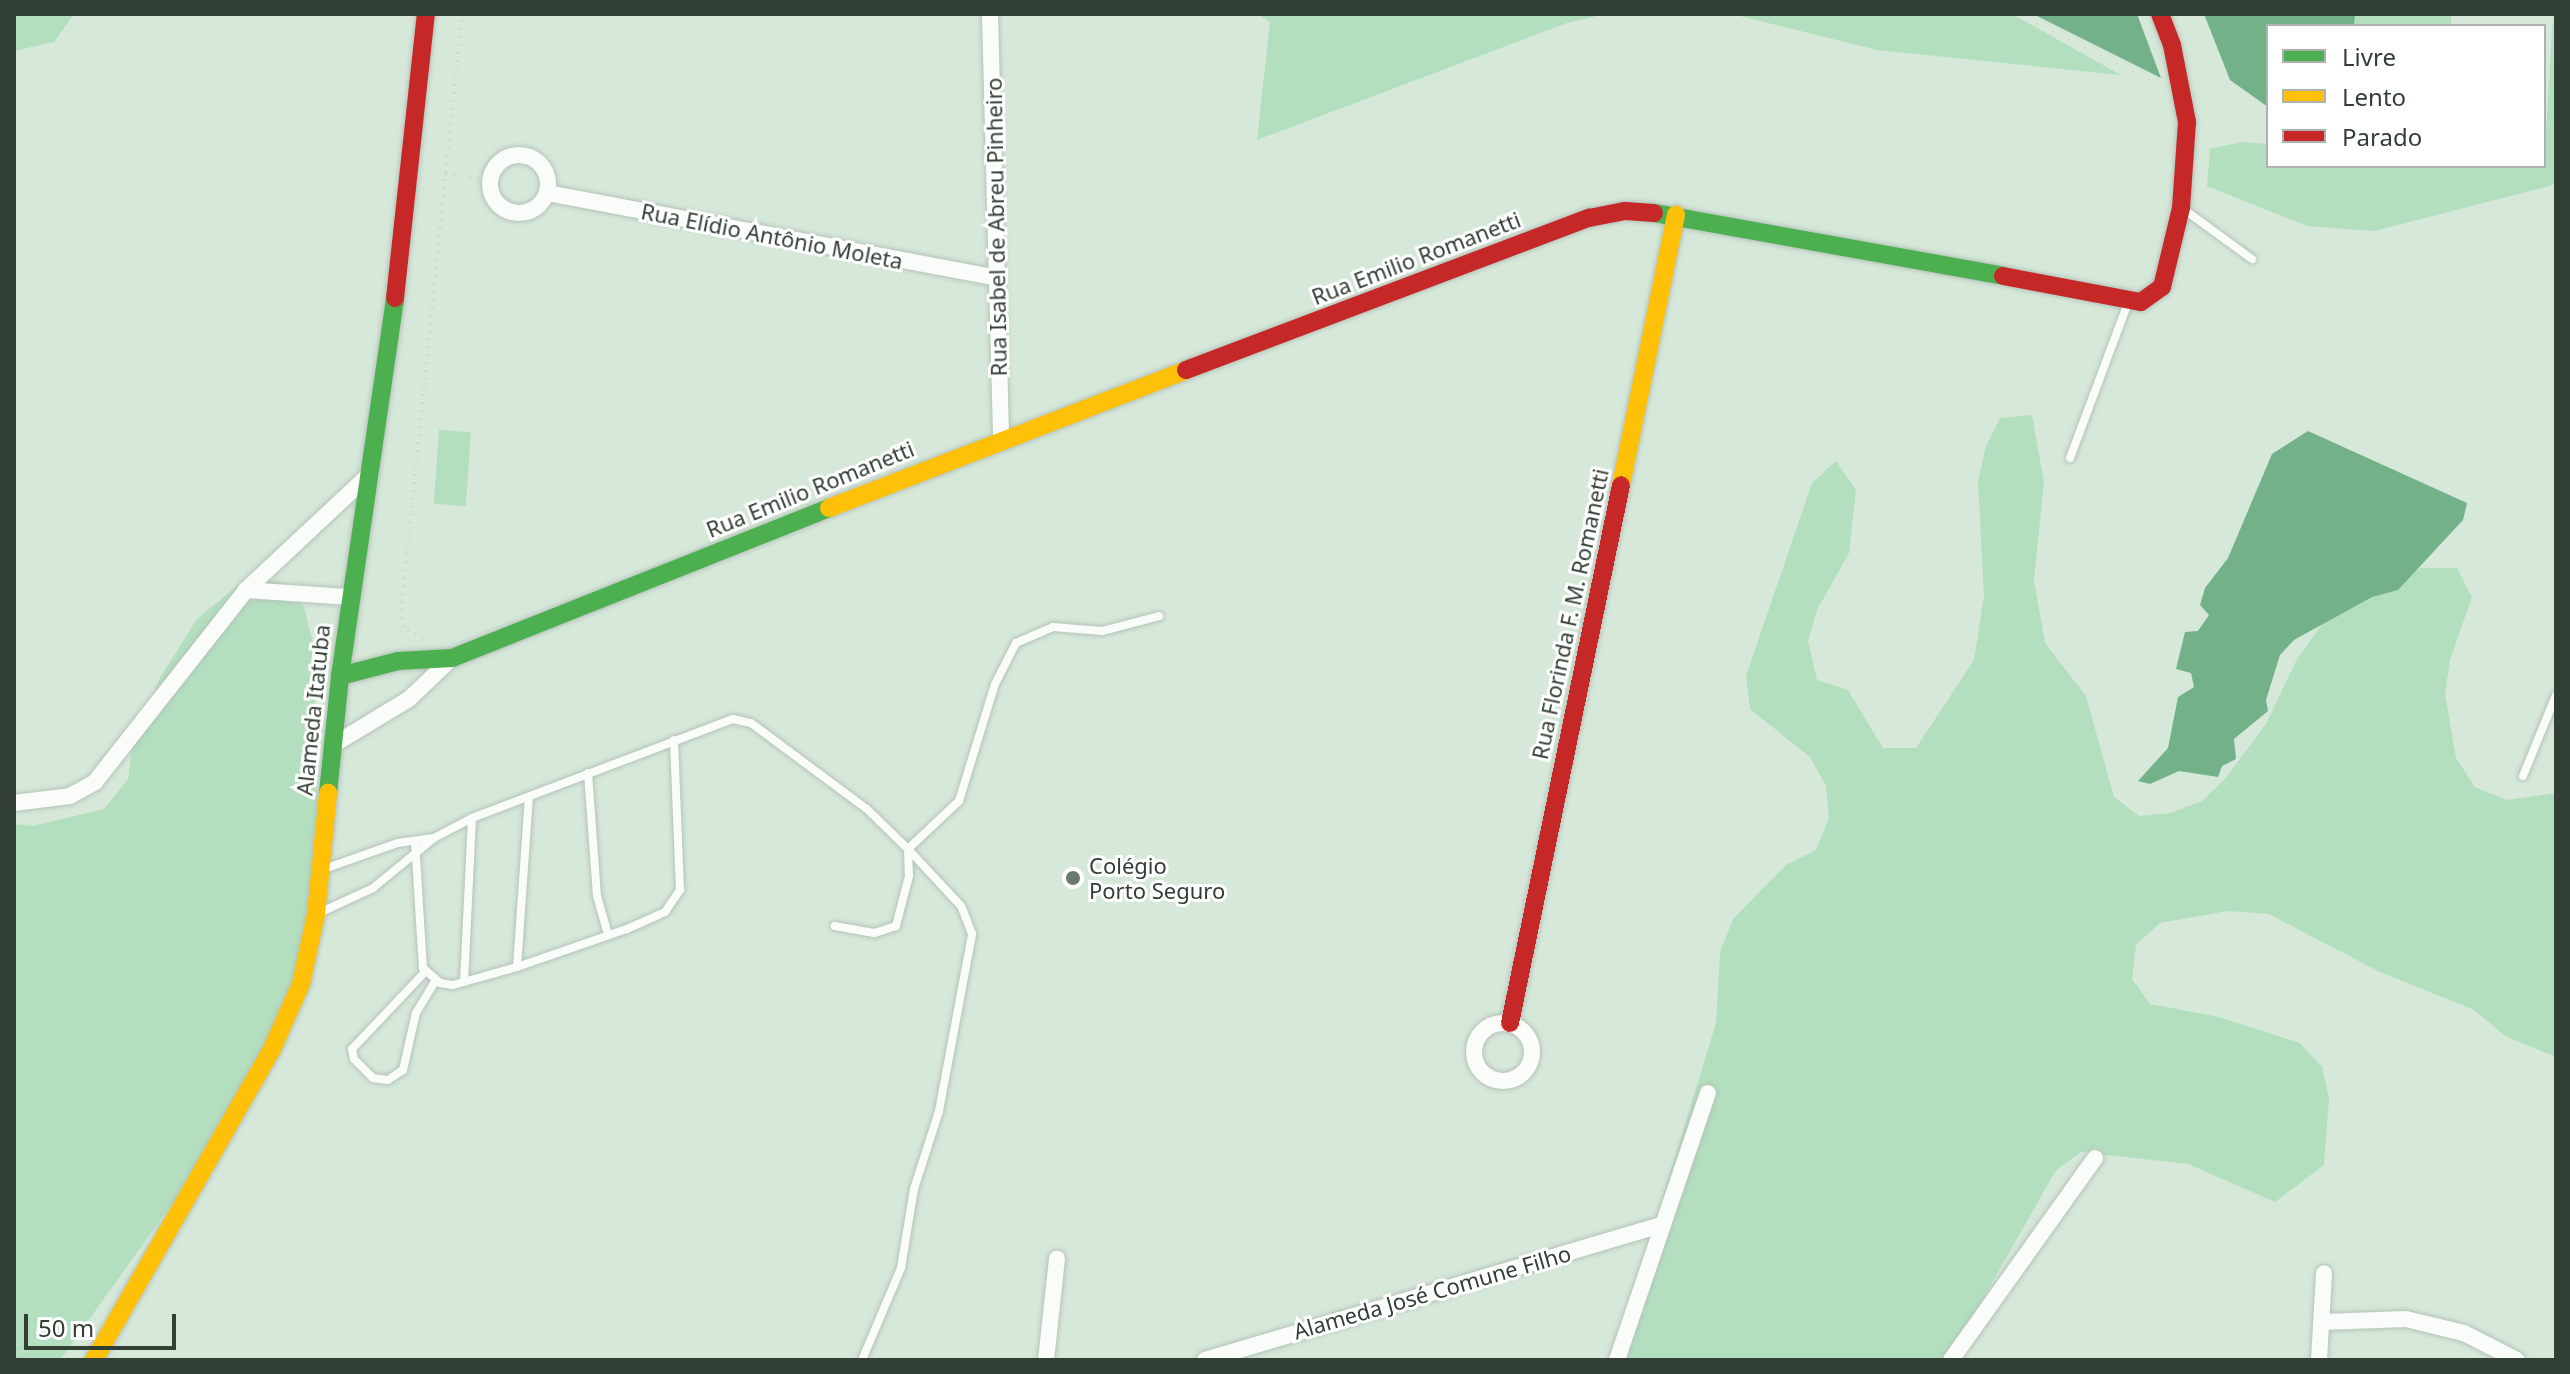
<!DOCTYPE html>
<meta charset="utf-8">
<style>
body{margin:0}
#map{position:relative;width:2570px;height:1374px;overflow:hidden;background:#d6e8da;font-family:"Noto Sans",sans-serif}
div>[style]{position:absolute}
.green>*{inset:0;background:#b3dfbf;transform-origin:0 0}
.water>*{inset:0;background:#73b288}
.path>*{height:4px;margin-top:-2px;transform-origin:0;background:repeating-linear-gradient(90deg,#d3d9d4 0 2px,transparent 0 8px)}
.roads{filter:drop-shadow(0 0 2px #b5c3b9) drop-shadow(0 0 2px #b5c3b9)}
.lane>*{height:8px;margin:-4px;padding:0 4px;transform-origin:4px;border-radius:4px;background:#f9fcf9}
.street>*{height:16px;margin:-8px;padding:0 8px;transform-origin:8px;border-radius:8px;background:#f9fcf9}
.street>.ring{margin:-8px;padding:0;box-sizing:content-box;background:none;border:16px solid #f9fcf9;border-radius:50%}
.fast>*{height:18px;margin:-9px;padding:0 9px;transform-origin:9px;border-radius:9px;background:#4caf50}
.slow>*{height:18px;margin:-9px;padding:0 9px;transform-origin:9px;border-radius:9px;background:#ffc107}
.jam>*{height:18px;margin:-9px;padding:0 9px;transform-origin:9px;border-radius:9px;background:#c62828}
.dots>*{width:22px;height:22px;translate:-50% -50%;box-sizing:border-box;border:4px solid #fff;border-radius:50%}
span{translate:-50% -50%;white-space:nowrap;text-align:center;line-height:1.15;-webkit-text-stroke:6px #fff;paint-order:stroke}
.street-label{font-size:22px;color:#323f35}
.poi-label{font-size:22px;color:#323f35}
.left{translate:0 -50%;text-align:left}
.frame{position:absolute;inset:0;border:16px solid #323f35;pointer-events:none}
.legend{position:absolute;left:2266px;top:24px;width:280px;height:144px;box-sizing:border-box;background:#fff;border:2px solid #adb2ae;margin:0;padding:10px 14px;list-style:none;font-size:24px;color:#323f35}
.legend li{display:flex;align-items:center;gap:16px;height:40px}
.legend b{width:40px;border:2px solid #adb2ae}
.scale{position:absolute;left:24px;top:1314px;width:152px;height:36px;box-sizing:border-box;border:4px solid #323f35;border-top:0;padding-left:10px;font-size:24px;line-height:28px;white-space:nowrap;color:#323f35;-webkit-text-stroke:6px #fff;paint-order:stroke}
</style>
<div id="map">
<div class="green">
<div style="clip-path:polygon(14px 14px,74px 14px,54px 42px,14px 51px)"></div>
<div style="clip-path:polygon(1257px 14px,1605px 14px,1567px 23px,1257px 140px,1270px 22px)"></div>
<div style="clip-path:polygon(1732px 14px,2012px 14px,2121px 75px,1877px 50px)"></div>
<div style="left:2348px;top:14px;width:103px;height:12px"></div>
<div style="clip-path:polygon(2553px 14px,2556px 182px,2550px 186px,2374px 231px,2307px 226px,2207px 186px,2210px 149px,2241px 142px,2268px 144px,2268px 166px,2544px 166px)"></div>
<div style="clip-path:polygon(2032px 415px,2044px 482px,2034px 580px,2045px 643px,2086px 696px,2114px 797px,2139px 816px,2171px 813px,2202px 801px,2225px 779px,2266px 724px,2297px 659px,2322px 624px,2420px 568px,2457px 568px,2472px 597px,2450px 660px,2445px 694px,2456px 758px,2475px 787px,2507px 800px,2556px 793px,2556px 1057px,2505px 1036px,2474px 1010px,2378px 971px,2269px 914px,2227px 911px,2160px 923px,2136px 945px,2132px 979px,2150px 1004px,2219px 1017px,2300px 1043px,2322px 1067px,2329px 1098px,2324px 1165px,2275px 1202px,2188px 1164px,2081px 1152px,2056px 1170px,1948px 1360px,1613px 1360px,1716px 1023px,1720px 952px,1733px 919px,1786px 865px,1816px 850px,1829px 818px,1826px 786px,1810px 757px,1750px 709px,1746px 676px,1812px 483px,1836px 461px,1856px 490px,1849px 553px,1817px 610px,1808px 641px,1817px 680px,1848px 690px,1883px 748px,1916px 748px,1974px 660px,1984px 596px,1978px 481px,1986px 446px,2000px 418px)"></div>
<div style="left:439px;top:430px;width:32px;height:74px;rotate:4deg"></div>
<div style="clip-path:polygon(248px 577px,280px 582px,304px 607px,313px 643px,321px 914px,284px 1047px,60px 1360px,14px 1360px,14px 824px,33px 826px,104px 809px,128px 779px,132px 747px,160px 678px,196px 620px)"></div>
</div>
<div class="water">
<div style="clip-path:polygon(2033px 14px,2137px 14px,2161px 78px)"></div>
<div style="clip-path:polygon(2204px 14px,2355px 14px,2354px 26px,2268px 26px,2268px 107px,2230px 80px)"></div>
<div style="clip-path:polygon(2308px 431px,2467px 503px,2463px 520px,2398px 590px,2372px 597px,2294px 640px,2280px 655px,2266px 700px,2268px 711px,2234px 739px,2236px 759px,2222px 766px,2218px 777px,2179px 771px,2150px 784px,2138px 781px,2168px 748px,2178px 697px,2194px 687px,2191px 673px,2176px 669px,2185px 632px,2198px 631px,2209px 615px,2200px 605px,2205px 588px,2228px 558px,2272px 454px)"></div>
</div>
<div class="path">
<div style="left:445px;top:174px;width:45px;rotate:7.6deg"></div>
<div style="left:423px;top:639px;width:22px;rotate:-148deg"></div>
<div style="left:404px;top:627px;width:16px;rotate:-101deg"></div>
<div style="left:401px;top:611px;width:600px;rotate:-84.17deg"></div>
<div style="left:14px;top:1337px;width:27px;rotate:59deg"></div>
</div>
<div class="roads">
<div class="lane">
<div style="left:2182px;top:208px;width:87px;rotate:36.1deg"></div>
<div style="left:2070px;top:458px;width:165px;rotate:-69.5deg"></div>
<div style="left:588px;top:773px;width:123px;rotate:85.8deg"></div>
<div style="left:597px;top:896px;width:40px;rotate:74deg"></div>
<div style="left:2523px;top:776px;width:87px;rotate:-67.8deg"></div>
<div style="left:415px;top:841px;width:127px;rotate:86.4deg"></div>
<div style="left:423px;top:968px;width:23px;rotate:41deg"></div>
<div style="left:440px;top:983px;width:13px;rotate:9deg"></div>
<div style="left:453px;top:985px;width:66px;rotate:-15.7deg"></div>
<div style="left:517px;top:967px;width:116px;rotate:-19.1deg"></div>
<div style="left:627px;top:929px;width:42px;rotate:-24.1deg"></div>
<div style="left:665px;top:912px;width:27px;rotate:-56deg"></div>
<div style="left:680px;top:890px;width:150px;rotate:-92.3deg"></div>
<div style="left:324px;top:869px;width:78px;rotate:-19.4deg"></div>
<div style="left:398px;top:843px;width:36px;rotate:-8deg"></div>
<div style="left:319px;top:913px;width:60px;rotate:-24.8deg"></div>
<div style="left:373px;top:888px;width:79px;rotate:-39.3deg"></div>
<div style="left:434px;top:838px;width:43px;rotate:-27.8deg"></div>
<div style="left:472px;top:818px;width:279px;rotate:-20.8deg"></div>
<div style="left:733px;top:719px;width:18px;rotate:13deg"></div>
<div style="left:751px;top:723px;width:144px;rotate:36.6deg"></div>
<div style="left:867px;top:809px;width:57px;rotate:44.3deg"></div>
<div style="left:908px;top:849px;width:27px;rotate:88deg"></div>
<div style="left:909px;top:876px;width:52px;rotate:104.6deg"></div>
<div style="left:896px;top:926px;width:23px;rotate:162deg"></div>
<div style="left:874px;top:933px;width:40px;rotate:-170deg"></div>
<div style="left:517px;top:967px;width:171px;rotate:-86deg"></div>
<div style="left:425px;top:972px;width:106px;rotate:133.5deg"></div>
<div style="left:352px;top:1049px;width:10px;rotate:79deg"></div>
<div style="left:354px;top:1059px;width:27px;rotate:45deg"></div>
<div style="left:373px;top:1078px;width:15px;rotate:8deg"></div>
<div style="left:388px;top:1080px;width:18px;rotate:-34deg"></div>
<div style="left:403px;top:1070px;width:58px;rotate:-77.2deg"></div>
<div style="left:416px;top:1013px;width:37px;rotate:-59deg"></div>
<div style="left:464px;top:982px;width:164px;rotate:-87.2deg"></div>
<div style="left:862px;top:1360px;width:100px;rotate:-67deg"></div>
<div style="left:901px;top:1268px;width:80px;rotate:-80.7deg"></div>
<div style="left:914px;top:1189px;width:82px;rotate:-72.2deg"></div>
<div style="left:939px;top:1111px;width:180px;rotate:-79.4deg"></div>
<div style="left:972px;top:934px;width:30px;rotate:-111deg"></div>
<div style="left:961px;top:906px;width:78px;rotate:-132.9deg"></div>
<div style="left:908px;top:849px;width:70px;rotate:-43.3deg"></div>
<div style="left:959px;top:801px;width:122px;rotate:-72.9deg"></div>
<div style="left:995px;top:684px;width:46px;rotate:-62.9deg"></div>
<div style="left:1016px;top:643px;width:40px;rotate:-23.4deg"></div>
<div style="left:1053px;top:627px;width:49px;rotate:4.7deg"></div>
<div style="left:1102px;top:631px;width:59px;rotate:-14.7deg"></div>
</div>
<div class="street">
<div style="left:990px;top:14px;width:425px;rotate:88.5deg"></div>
<div class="ring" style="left:490px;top:155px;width:42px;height:42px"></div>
<div style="left:548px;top:193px;width:456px;rotate:10.7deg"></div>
<div style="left:246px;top:590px;width:104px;rotate:3.9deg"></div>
<div style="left:333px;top:745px;width:89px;rotate:-31.2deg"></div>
<div style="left:409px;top:699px;width:59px;rotate:-43.6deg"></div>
<div style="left:14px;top:803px;width:56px;rotate:-7.1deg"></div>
<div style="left:70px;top:796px;width:29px;rotate:-29deg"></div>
<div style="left:95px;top:782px;width:244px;rotate:-51.8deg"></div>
<div style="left:246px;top:590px;width:171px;rotate:-43.1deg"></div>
<div class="ring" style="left:1474px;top:1023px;width:42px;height:42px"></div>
<div style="left:2323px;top:1322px;width:83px;rotate:-2.1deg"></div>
<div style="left:2406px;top:1319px;width:60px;rotate:13.6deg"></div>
<div style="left:2464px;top:1333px;width:59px;rotate:27deg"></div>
<div style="left:1046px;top:1360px;width:102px;rotate:-83.8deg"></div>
<div style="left:1205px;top:1360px;width:475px;rotate:-16.5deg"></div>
<div style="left:1617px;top:1360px;width:282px;rotate:-71.2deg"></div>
<div style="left:1951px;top:1360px;width:248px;rotate:-54.5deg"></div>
<div style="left:2319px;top:1360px;width:87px;rotate:-86.7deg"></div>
</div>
<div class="fast">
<div style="left:1654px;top:213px;width:355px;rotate:10.2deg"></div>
<div style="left:340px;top:676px;width:60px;rotate:-14.5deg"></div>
<div style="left:398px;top:661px;width:54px;rotate:-3.2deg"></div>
<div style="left:452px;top:658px;width:406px;rotate:-21.7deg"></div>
<div style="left:328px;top:793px;width:118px;rotate:-84.1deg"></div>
<div style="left:340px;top:676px;width:382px;rotate:-81.7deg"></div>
</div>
<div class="slow">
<div style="left:1621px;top:485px;width:276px;rotate:-78.5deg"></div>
<div style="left:829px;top:508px;width:383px;rotate:-21.1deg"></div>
<div style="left:94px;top:1360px;width:358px;rotate:-60.2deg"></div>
<div style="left:272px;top:1049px;width:71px;rotate:-66deg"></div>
<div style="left:301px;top:984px;width:72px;rotate:-77.9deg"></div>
<div style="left:316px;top:914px;width:122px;rotate:-84.3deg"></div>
</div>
<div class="jam">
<div style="left:2003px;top:276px;width:140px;rotate:10.7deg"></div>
<div style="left:2141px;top:302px;width:26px;rotate:-36deg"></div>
<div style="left:2162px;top:287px;width:81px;rotate:-76.5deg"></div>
<div style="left:2181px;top:208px;width:86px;rotate:-86deg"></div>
<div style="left:2187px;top:122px;width:78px;rotate:-101deg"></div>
<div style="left:2172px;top:45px;width:33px;rotate:-111deg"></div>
<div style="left:395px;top:298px;width:286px;rotate:-83.8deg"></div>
<div style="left:1186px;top:370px;width:431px;rotate:-20.7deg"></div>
<div style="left:1589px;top:218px;width:37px;rotate:-11deg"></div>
<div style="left:1625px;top:211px;width:29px;rotate:4deg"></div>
<div style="left:1510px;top:1023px;width:549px;rotate:-78.34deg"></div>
</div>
</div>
<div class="dots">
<div style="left:1073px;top:878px;background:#6b7a6f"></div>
</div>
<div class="street-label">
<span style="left:996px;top:227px;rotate:-91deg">Rua Isabel de Abreu Pinheiro</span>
<span style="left:772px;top:236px;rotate:11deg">Rua Elídio Antônio Moleta</span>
<span style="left:1416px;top:258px;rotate:-21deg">Rua Emilio Romanetti</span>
<span style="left:810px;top:489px;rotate:-22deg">Rua Emilio Romanetti</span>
<span style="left:1570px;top:614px;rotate:-78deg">Rua Florinda F. M. Romanetti</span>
<span style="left:313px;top:710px;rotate:-84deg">Alameda Itatuba</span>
<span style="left:1432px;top:1292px;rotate:-16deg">Alameda José Comune Filho</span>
</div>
<div class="poi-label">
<span class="left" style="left:1089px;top:878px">Colégio<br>Porto Seguro</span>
</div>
<div class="frame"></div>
<ul class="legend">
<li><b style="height:10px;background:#4caf50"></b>Livre</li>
<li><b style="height:10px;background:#ffc107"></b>Lento</li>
<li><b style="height:10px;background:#c62828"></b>Parado</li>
</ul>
<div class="scale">50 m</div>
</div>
